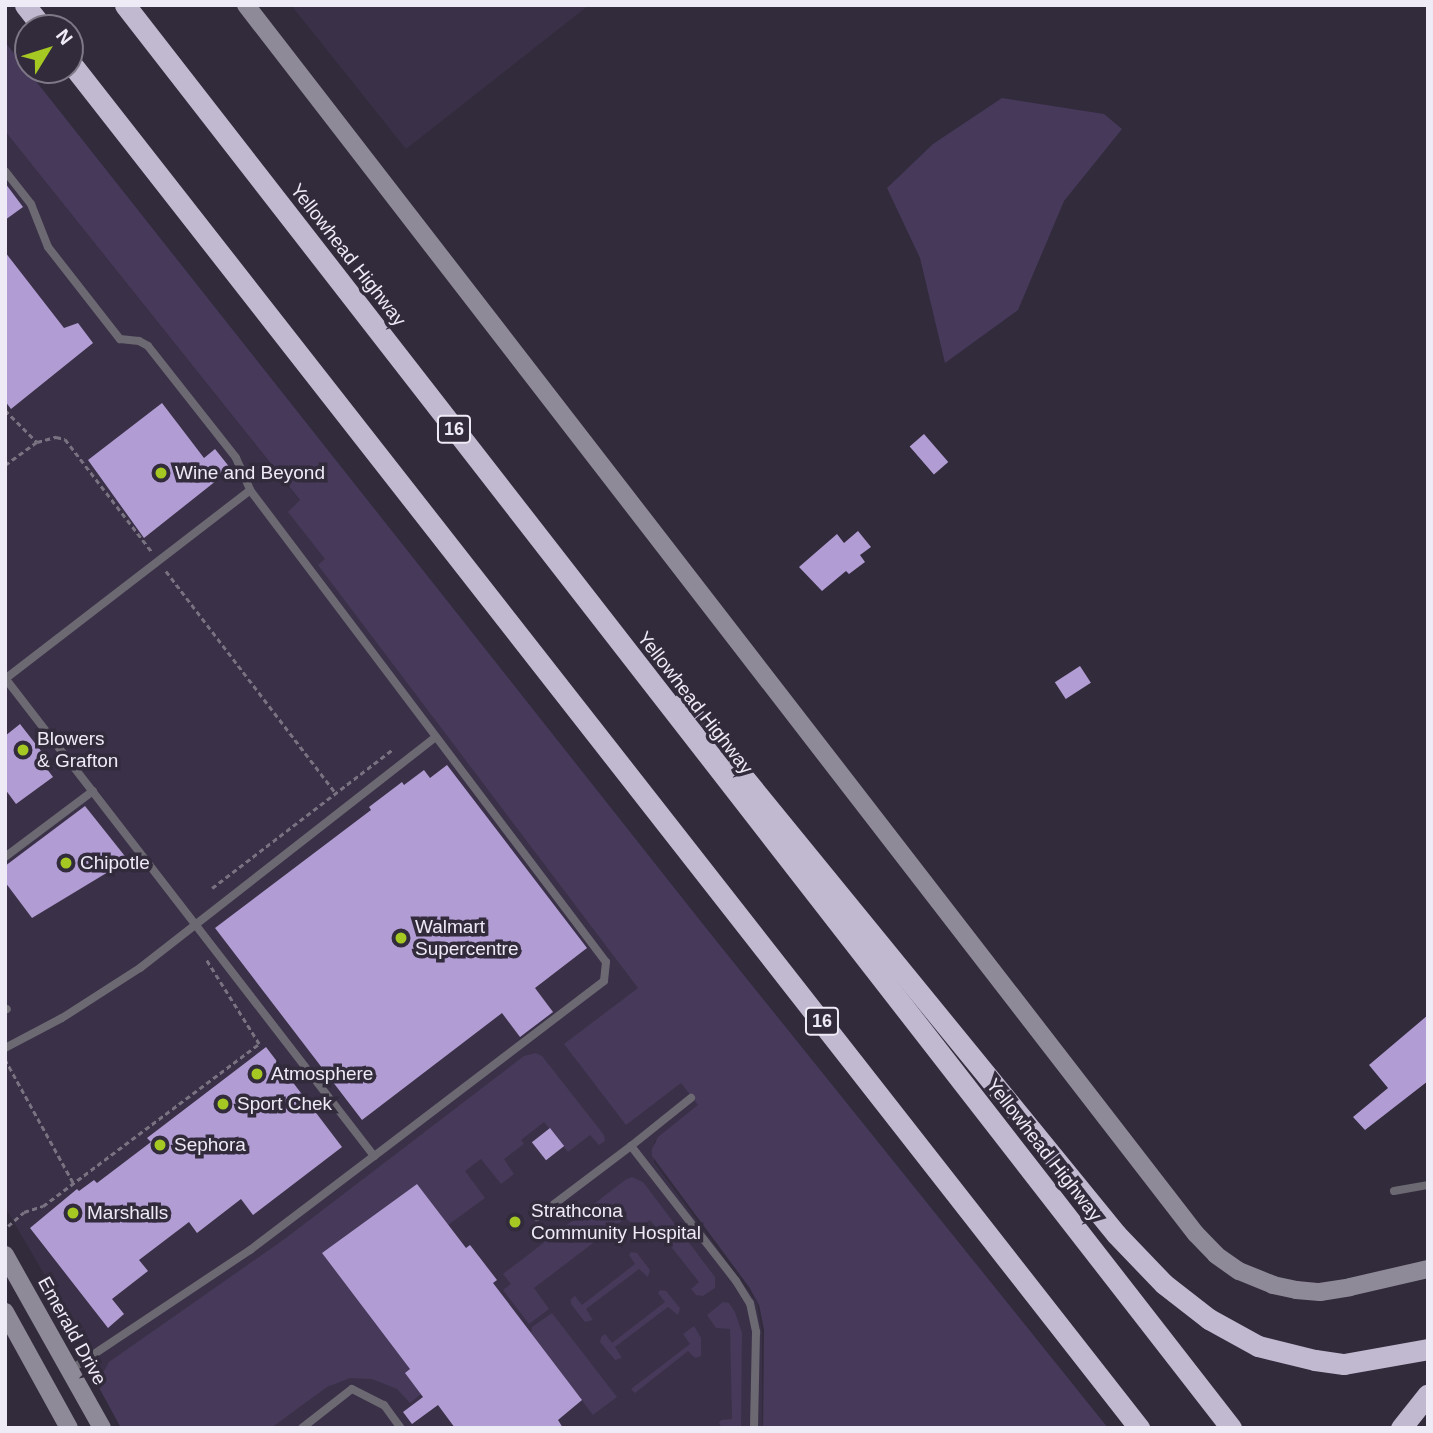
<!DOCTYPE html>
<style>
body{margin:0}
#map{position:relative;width:1433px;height:1433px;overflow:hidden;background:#322b3c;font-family:Helvetica,sans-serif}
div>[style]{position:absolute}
.built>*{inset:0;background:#3a3148}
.green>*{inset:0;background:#46395a}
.building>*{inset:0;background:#b19cd3;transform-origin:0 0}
.path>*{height:2.5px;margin-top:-1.25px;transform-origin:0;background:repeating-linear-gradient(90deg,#787281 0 5px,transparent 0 8.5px)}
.lane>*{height:8px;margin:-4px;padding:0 4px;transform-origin:4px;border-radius:4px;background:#6c6972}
.secondary>*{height:18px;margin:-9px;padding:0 9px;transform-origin:9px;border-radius:9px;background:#8f8a98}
.highway>*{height:21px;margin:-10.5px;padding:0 10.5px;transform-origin:10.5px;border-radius:10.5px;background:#c1b9cf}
.dots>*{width:19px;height:19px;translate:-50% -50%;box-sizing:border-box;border:4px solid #322b3c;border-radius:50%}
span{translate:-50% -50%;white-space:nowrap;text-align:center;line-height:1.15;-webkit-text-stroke:7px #322b3c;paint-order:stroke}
.shield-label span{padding:2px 5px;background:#322b3c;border:2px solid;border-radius:5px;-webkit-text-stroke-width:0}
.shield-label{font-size:18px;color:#eeeaf6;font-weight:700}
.street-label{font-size:19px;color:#eeeaf6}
.poi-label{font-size:19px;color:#eeeaf6}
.left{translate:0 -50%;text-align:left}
.frame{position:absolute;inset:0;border:7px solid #eeeaf6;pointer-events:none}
.north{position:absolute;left:14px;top:14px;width:70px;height:70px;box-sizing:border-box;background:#322b3c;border:2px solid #7d7786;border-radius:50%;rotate:52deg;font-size:19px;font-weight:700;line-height:28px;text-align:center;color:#eeeaf6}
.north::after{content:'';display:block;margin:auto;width:24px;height:32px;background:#a5c822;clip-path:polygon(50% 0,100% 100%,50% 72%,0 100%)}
</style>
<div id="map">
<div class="built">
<div style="clip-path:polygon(291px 5px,589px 5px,406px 149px)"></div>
<div style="clip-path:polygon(5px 131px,309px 512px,722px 1090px,654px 1142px,654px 1162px,757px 1303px,762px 1332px,762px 1428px,137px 1428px,113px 1392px,5px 1207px)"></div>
</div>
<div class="green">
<div style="clip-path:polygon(5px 42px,706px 928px,1108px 1428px,763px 1428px,764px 1330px,759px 1305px,749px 1287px,652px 1156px,652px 1149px,658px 1137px,698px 1105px,681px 1083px,626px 1125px,564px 1044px,638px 988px,318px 565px,325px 559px,288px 512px,300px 500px,5px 131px)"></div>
<div style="clip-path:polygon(1002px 98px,1104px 114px,1122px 129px,1064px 201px,1018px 310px,945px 363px,920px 258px,887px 188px,933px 144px)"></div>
<div style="clip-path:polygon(536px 1053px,542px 1056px,604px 1135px,605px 1141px,599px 1145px,590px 1135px,568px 1152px,544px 1122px,521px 1140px,524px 1144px,504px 1159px,514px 1174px,501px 1184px,481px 1159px,465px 1171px,485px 1198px,448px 1225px,417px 1184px,322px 1253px,410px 1365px,421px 1394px,410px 1403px,397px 1389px,372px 1379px,350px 1378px,327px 1387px,271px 1428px,121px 1428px,97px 1384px,109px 1362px,286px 1238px,524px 1056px)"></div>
<div style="clip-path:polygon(632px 1177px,643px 1182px,715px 1277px,715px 1288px,703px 1296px,696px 1295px,691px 1289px,699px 1282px,650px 1220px,637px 1229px,626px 1218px,534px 1288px,549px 1309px,529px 1324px,503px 1290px,511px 1284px,503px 1274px,625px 1180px)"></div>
<div style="clip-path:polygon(631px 1252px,637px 1253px,650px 1270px,648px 1277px,639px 1269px,586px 1309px,593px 1320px,585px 1322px,571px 1304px,571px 1299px,575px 1296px,582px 1305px,635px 1264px,629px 1255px)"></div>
<div style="clip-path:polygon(660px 1290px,666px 1291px,680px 1308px,678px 1315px,668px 1307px,615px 1347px,622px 1358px,615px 1360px,600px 1342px,601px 1337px,605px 1334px,612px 1343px,665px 1302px,658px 1293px)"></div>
<div style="clip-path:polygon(723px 1302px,729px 1303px,735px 1312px,742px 1333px,741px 1428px,722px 1428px,719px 1423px,721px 1420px,732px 1419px,730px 1329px,716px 1328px,707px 1315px)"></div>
<div style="clip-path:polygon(552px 1313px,617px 1397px,593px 1415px,531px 1333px,532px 1327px)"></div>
<div style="clip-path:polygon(694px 1326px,701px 1338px,701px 1356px,695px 1358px,688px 1351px,635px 1393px,631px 1389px,690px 1344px,683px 1334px)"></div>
</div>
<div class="building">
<div style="clip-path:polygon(5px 183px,23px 207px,5px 220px)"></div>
<div style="clip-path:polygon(5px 252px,64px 328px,78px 323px,93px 343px,11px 409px,5px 401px)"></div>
<div style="clip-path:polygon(162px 403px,204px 458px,215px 449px,231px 469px,144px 538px,88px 460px)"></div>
<div style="left:924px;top:434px;width:37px;height:19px;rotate:49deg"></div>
<div style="clip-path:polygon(858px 531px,871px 547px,860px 555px,865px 562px,849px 574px,846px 571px,822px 591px,799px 567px,837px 534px,844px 543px)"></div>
<div style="left:1080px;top:666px;width:20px;height:30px;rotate:57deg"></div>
<div style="clip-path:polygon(20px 724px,52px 765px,47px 769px,53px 777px,16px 804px,5px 789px,5px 736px)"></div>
<div style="clip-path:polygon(447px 765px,587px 948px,535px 988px,553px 1012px,520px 1037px,502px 1013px,362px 1120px,215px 928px,371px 810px,369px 807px,402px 782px,404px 785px,424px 770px,430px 778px)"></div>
<div style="clip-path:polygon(85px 806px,128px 860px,32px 918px,5px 882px,5px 866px)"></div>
<div style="clip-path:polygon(1428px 1015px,1428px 1081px,1365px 1130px,1353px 1117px,1388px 1088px,1369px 1065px)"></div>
<div style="clip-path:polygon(266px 1047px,342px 1147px,253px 1215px,241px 1199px,197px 1233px,189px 1222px,139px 1260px,148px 1271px,112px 1299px,124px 1314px,108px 1328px,30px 1228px,77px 1189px,79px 1191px,94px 1180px,97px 1183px,151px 1142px,147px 1138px)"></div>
<div style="left:550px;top:1128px;width:23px;height:23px;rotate:52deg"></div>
<div style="clip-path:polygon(417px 1184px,466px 1248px,470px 1245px,497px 1280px,493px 1283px,582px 1400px,558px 1420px,563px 1428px,455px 1428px,438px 1405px,412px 1424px,403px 1412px,423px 1397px,405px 1373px,410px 1369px,322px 1253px)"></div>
</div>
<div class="path">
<div style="left:5px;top:410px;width:45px;rotate:45deg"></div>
<div style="left:5px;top:465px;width:39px;rotate:-36deg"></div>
<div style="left:37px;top:442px;width:20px;rotate:-15deg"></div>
<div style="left:56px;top:437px;width:9px;rotate:13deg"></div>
<div style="left:65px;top:439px;width:143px;rotate:52.4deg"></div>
<div style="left:166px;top:571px;width:280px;rotate:52.6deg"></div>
<div style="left:212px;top:888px;width:227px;rotate:-37.5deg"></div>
<div style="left:5px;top:1059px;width:141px;rotate:61.1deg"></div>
<div style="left:8px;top:1226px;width:21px;rotate:-41deg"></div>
<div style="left:24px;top:1212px;width:20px;rotate:-18deg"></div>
<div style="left:43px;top:1206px;width:270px;rotate:-36.9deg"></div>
<div style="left:259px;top:1044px;width:102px;rotate:-122.1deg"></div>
</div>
<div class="lane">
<div style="left:5px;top:171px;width:42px;rotate:51.8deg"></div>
<div style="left:31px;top:204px;width:46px;rotate:68.4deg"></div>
<div style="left:48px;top:247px;width:117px;rotate:52deg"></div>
<div style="left:120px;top:339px;width:19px;rotate:6deg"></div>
<div style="left:139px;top:341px;width:10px;rotate:29deg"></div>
<div style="left:148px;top:346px;width:142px;rotate:51.8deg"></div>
<div style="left:236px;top:458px;width:35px;rotate:66deg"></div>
<div style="left:250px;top:490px;width:591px;rotate:52.98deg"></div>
<div style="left:606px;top:962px;width:19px;rotate:96deg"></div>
<div style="left:604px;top:981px;width:289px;rotate:142.7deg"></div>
<div style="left:374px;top:1156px;width:156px;rotate:142.8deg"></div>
<div style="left:250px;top:1250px;width:216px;rotate:146.3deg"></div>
<div style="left:5px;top:678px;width:604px;rotate:52.33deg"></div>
<div style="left:5px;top:679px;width:309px;rotate:-37.6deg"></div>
<div style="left:5px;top:857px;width:110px;rotate:-36.9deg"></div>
<div style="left:5px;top:1010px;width:2px;rotate:-27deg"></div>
<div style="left:5px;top:1048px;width:64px;rotate:-27.8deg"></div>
<div style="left:62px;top:1018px;width:93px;rotate:-32.7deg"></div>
<div style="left:140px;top:968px;width:375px;rotate:-38deg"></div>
<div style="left:631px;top:1146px;width:77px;rotate:-38.7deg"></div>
<div style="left:1394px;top:1191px;width:35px;rotate:-10deg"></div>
<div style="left:537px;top:1217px;width:118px;rotate:-37.1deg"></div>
<div style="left:631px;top:1146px;width:171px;rotate:52.1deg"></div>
<div style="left:736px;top:1281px;width:26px;rotate:58deg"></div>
<div style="left:750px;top:1303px;width:30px;rotate:78deg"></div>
<div style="left:756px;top:1332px;width:96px;rotate:91.2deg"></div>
<div style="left:302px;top:1428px;width:63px;rotate:-38deg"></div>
<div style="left:352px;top:1389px;width:36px;rotate:27deg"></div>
<div style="left:384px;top:1405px;width:29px;rotate:54deg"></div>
</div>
<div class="secondary">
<div style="left:246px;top:5px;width:1553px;rotate:52.3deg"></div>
<div style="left:1196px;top:1234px;width:29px;rotate:46deg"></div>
<div style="left:1216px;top:1255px;width:28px;rotate:35deg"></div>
<div style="left:1239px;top:1271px;width:37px;rotate:22deg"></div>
<div style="left:1273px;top:1285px;width:24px;rotate:12deg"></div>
<div style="left:1296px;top:1290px;width:24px;rotate:5deg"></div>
<div style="left:1320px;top:1292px;width:30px;rotate:-9deg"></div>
<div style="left:1350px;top:1287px;width:80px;rotate:-13deg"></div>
<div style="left:5px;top:1255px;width:198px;rotate:60.7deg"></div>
<div style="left:5px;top:1312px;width:132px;rotate:61.1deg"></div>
</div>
<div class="highway">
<div style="left:25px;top:5px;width:29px;rotate:52deg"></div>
<div style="left:125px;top:5px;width:1802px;rotate:52.14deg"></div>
<div style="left:70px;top:62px;width:1735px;rotate:51.95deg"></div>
<div style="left:683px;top:703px;width:685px;rotate:50.8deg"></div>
<div style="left:1116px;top:1234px;width:69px;rotate:46.2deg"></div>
<div style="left:1164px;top:1284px;width:57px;rotate:37.9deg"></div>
<div style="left:1209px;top:1319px;width:56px;rotate:28.9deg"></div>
<div style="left:1258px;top:1346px;width:59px;rotate:13.8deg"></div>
<div style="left:1315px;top:1360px;width:29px;rotate:8deg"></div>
<div style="left:1344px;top:1364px;width:85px;rotate:-10.1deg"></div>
<div style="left:1401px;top:1428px;width:43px;rotate:-51.5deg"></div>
</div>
<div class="dots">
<div style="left:161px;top:473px;background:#a5c822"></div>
<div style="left:23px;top:750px;background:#a5c822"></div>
<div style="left:66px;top:863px;background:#a5c822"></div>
<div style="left:401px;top:938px;background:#a5c822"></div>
<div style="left:257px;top:1074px;background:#a5c822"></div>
<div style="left:223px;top:1104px;background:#a5c822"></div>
<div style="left:160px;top:1145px;background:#a5c822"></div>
<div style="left:73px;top:1213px;background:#a5c822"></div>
<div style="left:515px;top:1222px;background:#a5c822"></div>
</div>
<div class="shield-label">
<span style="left:454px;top:429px">16</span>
<span style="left:822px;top:1021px">16</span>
</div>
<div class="street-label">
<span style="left:348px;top:255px;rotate:52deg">Yellowhead Highway</span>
<span style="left:695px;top:703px;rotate:52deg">Yellowhead Highway</span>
<span style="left:1044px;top:1150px;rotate:52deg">Yellowhead Highway</span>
<span style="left:72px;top:1331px;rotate:61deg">Emerald Drive</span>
</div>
<div class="poi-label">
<span class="left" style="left:175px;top:473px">Wine and Beyond</span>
<span class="left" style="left:37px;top:750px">Blowers<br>&amp; Grafton</span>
<span class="left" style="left:80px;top:863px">Chipotle</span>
<span class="left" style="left:415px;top:938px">Walmart<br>Supercentre</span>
<span class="left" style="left:271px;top:1074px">Atmosphere</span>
<span class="left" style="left:237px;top:1104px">Sport Chek</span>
<span class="left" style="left:174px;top:1145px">Sephora</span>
<span class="left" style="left:531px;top:1222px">Strathcona<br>Community Hospital</span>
<span class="left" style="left:87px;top:1213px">Marshalls</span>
</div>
<div class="frame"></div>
<div class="north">N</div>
</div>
